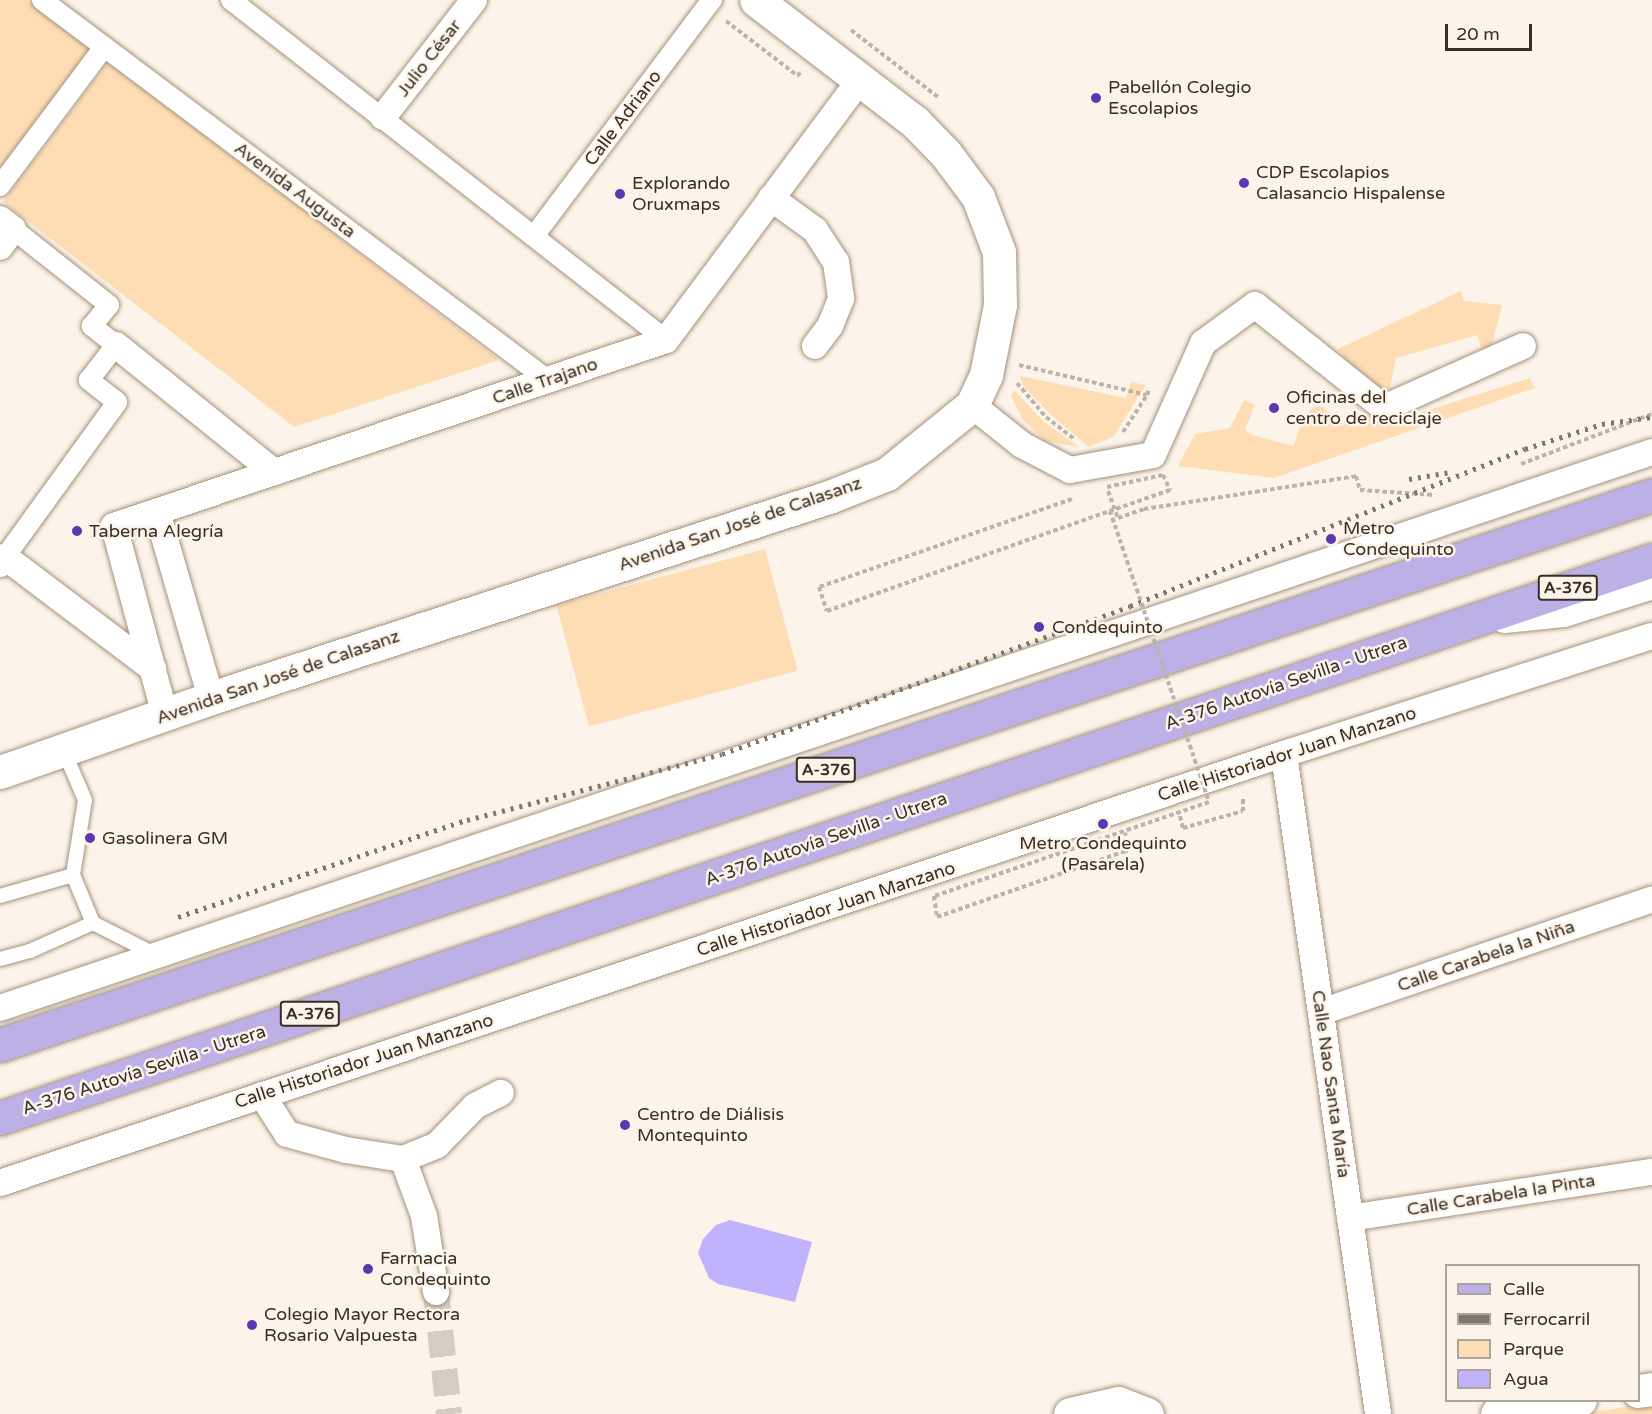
<!DOCTYPE html>
<meta charset="utf-8">
<style>
body{margin:0}
#map{position:relative;width:1652px;height:1414px;overflow:hidden;background:#fcf4ea;font-family:"Varela Round",sans-serif}
div>[style]{position:absolute}
.green>*{inset:0;background:#feddb5;transform-origin:0 0}
.water>*{inset:0;background:#c0b2fc}
.minor-tunnel>*{height:26px;margin-top:-13px;transform-origin:0;background:repeating-linear-gradient(90deg,#d5cdc3 0 26px,transparent 0 39px)}
.path>*{height:4px;margin-top:-2px;transform-origin:0;background:repeating-linear-gradient(90deg,#bcb4aa 0 4.5px,transparent 0 7.5px)}
.roads{filter:drop-shadow(0 0 2px #a5917a) drop-shadow(0 0 2px #a5917a)}
.service>*{height:14px;margin:-7px;padding:0 7px;transform-origin:7px;border-radius:7px;background:#fff}
.pedestrian>*{height:20px;margin:-10px;padding:0 10px;transform-origin:10px;border-radius:10px;background:#fff}
.minor>*{height:26px;margin:-13px;padding:0 13px;transform-origin:13px;border-radius:13px;background:#fff}
.tertiary>*{height:33px;margin:-16.5px;padding:0 16.5px;transform-origin:16.5px;border-radius:16.5px;background:#fff}
.primary>*{height:33px;margin:-16.5px;padding:0 16.5px;transform-origin:16.5px;border-radius:16.5px;background:#bcb0e7}
.rail>*{height:4.5px;margin-top:-2.25px;transform-origin:0;background:repeating-linear-gradient(90deg,#7f776d 0 3px,transparent 0 9px)}
.path-bridge>*{height:4px;margin-top:-2px;transform-origin:0;background:repeating-linear-gradient(90deg,#bcb4aa 0 4.5px,transparent 0 7.5px)}
.dots>*{width:16px;height:16px;translate:-50% -50%;box-sizing:border-box;border:3px solid #fcf4ea;border-radius:50%}
span{translate:-50% -50%;white-space:nowrap;text-align:center;line-height:1.15;-webkit-text-stroke:5px #fcf4ea;paint-order:stroke}
.shield-label span{padding:2px 4px;background:#fcf4ea;border:2px solid;border-radius:4px;-webkit-text-stroke-width:0}
.shield-label{font-size:16px;color:#372f25;font-weight:700}
.street-label{font-size:18px;color:#372f25}
.poi-label{font-size:18px;color:#372f25}
.left{translate:0 -50%;text-align:left}
.legend{position:absolute;left:1445px;top:1264px;width:195px;height:138px;box-sizing:border-box;background:#fcf4ea;border:2px solid #ada59b;margin:0;padding:8px 10px;list-style:none;font-size:18px;color:#372f25}
.legend li{display:flex;align-items:center;gap:12px;height:30px}
.legend b{width:30px;border:2px solid #ada59b}
.scale{position:absolute;left:1445px;top:24px;width:87px;height:27px;box-sizing:border-box;border:3px solid #372f25;border-top:0;padding-left:8px;font-size:18px;line-height:21px;white-space:nowrap;color:#372f25;-webkit-text-stroke:4px #fcf4ea;paint-order:stroke}
</style>
<div id="map">
<div class="green">
<div style="clip-path:polygon(0 0,27px 0,92px 49px,0 169px)"></div>
<div style="clip-path:polygon(108px 62px,499px 360px,294px 427px,3px 202px)"></div>
<div style="clip-path:polygon(1461px 291px,1464px 301px,1502px 305px,1490px 353px,1483px 354px,1477px 335px,1396px 358px,1390px 387px,1380px 392px,1368px 389px,1338px 349px)"></div>
<div style="clip-path:polygon(1020px 376px,1126px 398px,1131px 382px,1146px 385px,1113px 437px,1089px 447px,1051px 415px,1023px 386px)"></div>
<div style="clip-path:polygon(1530px 378px,1535px 388px,1274px 478px,1178px 466px,1195px 434px,1230px 428px,1244px 400px,1255px 405px,1245px 430px,1252px 435px,1293px 446px,1305px 414px,1314px 407px,1323px 407px,1342px 426px,1355px 414px,1362px 413px,1387px 423px)"></div>
<div style="clip-path:polygon(1014px 390px,1044px 422px,1079px 447px,1046px 441px,1023px 420px,1011px 396px)"></div>
<div style="left:765px;top:549px;width:126px;height:216px;rotate:75deg"></div>
<div style="clip-path:polygon(1652px 1403px,1652px 1414px,1580px 1414px)"></div>
</div>
<div class="water">
<div style="clip-path:polygon(730px 1220px,812px 1242px,795px 1302px,718px 1284px,709px 1278px,698px 1253px,703px 1239px,716px 1225px)"></div>
</div>
<div class="minor-tunnel">
<div style="left:436px;top:1292px;width:123px;rotate:83.9deg"></div>
</div>
<div class="path">
<div style="left:726px;top:21px;width:91px;rotate:37.4deg"></div>
<div style="left:798px;top:76px;width:4px;rotate:-63deg"></div>
<div style="left:851px;top:30px;width:110px;rotate:37.6deg"></div>
<div style="left:1019px;top:365px;width:131px;rotate:13.2deg"></div>
<div style="left:1147px;top:395px;width:5px;rotate:-68deg"></div>
<div style="left:1017px;top:383px;width:45px;rotate:49.5deg"></div>
<div style="left:1046px;top:417px;width:37px;rotate:38deg"></div>
<div style="left:1123px;top:432px;width:44px;rotate:-57deg"></div>
<div style="left:1521px;top:464px;width:140px;rotate:-20.9deg"></div>
<div style="left:1108px;top:491px;width:29px;rotate:70deg"></div>
<div style="left:1118px;top:518px;width:28px;rotate:-19deg"></div>
<div style="left:1144px;top:509px;width:215px;rotate:-8.8deg"></div>
<div style="left:1356px;top:476px;width:15px;rotate:74deg"></div>
<div style="left:1360px;top:490px;width:75px;rotate:3.8deg"></div>
<div style="left:1072px;top:499px;width:268px;rotate:160.8deg"></div>
<div style="left:819px;top:587px;width:25px;rotate:72deg"></div>
<div style="left:827px;top:611px;width:300px;rotate:-19.5deg"></div>
<div style="left:1180px;top:816px;width:12px;rotate:76deg"></div>
<div style="left:1183px;top:828px;width:62px;rotate:-15.8deg"></div>
<div style="left:1243px;top:811px;width:14px;rotate:-90deg"></div>
<div style="left:1118px;top:836px;width:17px;rotate:73deg"></div>
<div style="left:1123px;top:852px;width:7px;rotate:-16deg"></div>
<div style="left:1130px;top:850px;width:18px;rotate:-106deg"></div>
</div>
<div class="roads">
<div class="service">
<div style="left:64px;top:751px;width:53px;rotate:66.8deg"></div>
<div style="left:85px;top:800px;width:76px;rotate:99.1deg"></div>
<div style="left:0;top:896px;width:76px;rotate:-16deg"></div>
<div style="left:73px;top:875px;width:52px;rotate:67.4deg"></div>
<div style="left:93px;top:923px;width:68px;rotate:26.9deg"></div>
<div style="left:0;top:959px;width:31px;rotate:-15deg"></div>
<div style="left:30px;top:951px;width:69px;rotate:-24deg"></div>
</div>
<div class="pedestrian">
<div style="left:42px;top:0;width:633px;rotate:36.91deg"></div>
<div style="left:231px;top:0;width:552px;rotate:38.01deg"></div>
<div style="left:0;top:186px;width:174px;rotate:-53.2deg"></div>
<div style="left:534px;top:236px;width:296px;rotate:-53deg"></div>
<div style="left:5px;top:557px;width:191px;rotate:-54.1deg"></div>
<div style="left:117px;top:402px;width:36px;rotate:-142deg"></div>
<div style="left:89px;top:380px;width:44px;rotate:-52.4deg"></div>
<div style="left:116px;top:345px;width:31px;rotate:-142deg"></div>
<div style="left:92px;top:326px;width:27px;rotate:-51deg"></div>
<div style="left:109px;top:305px;width:122px;rotate:-141.6deg"></div>
</div>
<div class="minor">
<div style="left:383px;top:117px;width:148px;rotate:-52.1deg"></div>
<div style="left:771px;top:198px;width:54px;rotate:36deg"></div>
<div style="left:815px;top:230px;width:38px;rotate:57deg"></div>
<div style="left:836px;top:262px;width:37px;rotate:82deg"></div>
<div style="left:841px;top:299px;width:29px;rotate:112deg"></div>
<div style="left:830px;top:326px;width:25px;rotate:127deg"></div>
<div style="left:0;top:219px;width:16px;rotate:38deg"></div>
<div style="left:13px;top:229px;width:22px;rotate:126deg"></div>
<div style="left:116px;top:345px;width:203px;rotate:38.8deg"></div>
<div style="left:972px;top:405px;width:64px;rotate:38.7deg"></div>
<div style="left:1022px;top:445px;width:54px;rotate:27.5deg"></div>
<div style="left:1070px;top:470px;width:84px;rotate:-10.2deg"></div>
<div style="left:1153px;top:455px;width:123px;rotate:-65.9deg"></div>
<div style="left:1203px;top:343px;width:64px;rotate:-36.2deg"></div>
<div style="left:1255px;top:305px;width:165px;rotate:38.6deg"></div>
<div style="left:1384px;top:408px;width:152px;rotate:-24deg"></div>
<div style="left:157px;top:512px;width:194px;rotate:73.8deg"></div>
<div style="left:0;top:564px;width:9px;rotate:-54deg"></div>
<div style="left:5px;top:557px;width:186px;rotate:37.1deg"></div>
<div style="left:165px;top:715px;width:196px;rotate:-105.1deg"></div>
<div style="left:114px;top:526px;width:582px;rotate:-18.62deg"></div>
<div style="left:666px;top:340px;width:327px;rotate:-53.3deg"></div>
<div style="left:1284px;top:754px;width:667px;rotate:81.89deg"></div>
<div style="left:0;top:1008px;width:1743px;rotate:-18.6deg"></div>
<div style="left:1321px;top:1012px;width:350px;rotate:-18.8deg"></div>
<div style="left:262px;top:1095px;width:46px;rotate:57.3deg"></div>
<div style="left:287px;top:1134px;width:61px;rotate:15.2deg"></div>
<div style="left:346px;top:1150px;width:58px;rotate:9deg"></div>
<div style="left:403px;top:1159px;width:37px;rotate:-22deg"></div>
<div style="left:437px;top:1145px;width:54px;rotate:-45.7deg"></div>
<div style="left:475px;top:1106px;width:29px;rotate:-27deg"></div>
<div style="left:403px;top:1159px;width:61px;rotate:69.8deg"></div>
<div style="left:424px;top:1216px;width:77px;rotate:81deg"></div>
<div style="left:0;top:1183px;width:1354px;rotate:-18.48deg"></div>
<div style="left:1284px;top:754px;width:386px;rotate:-17.8deg"></div>
<div style="left:1350px;top:1218px;width:305px;rotate:-8.7deg"></div>
</div>
<div class="tertiary">
<div style="left:1504px;top:616px;width:59px;rotate:-5.8deg"></div>
<div style="left:1563px;top:610px;width:93px;rotate:-17.5deg"></div>
<div style="left:0;top:772px;width:224px;rotate:-19.3deg"></div>
<div style="left:211px;top:698px;width:650px;rotate:-18.02deg"></div>
<div style="left:829px;top:497px;width:62px;rotate:-21.6deg"></div>
<div style="left:887px;top:474px;width:109px;rotate:-39.1deg"></div>
<div style="left:972px;top:405px;width:33px;rotate:-65deg"></div>
<div style="left:986px;top:375px;width:71px;rotate:-78.7deg"></div>
<div style="left:1000px;top:305px;width:53px;rotate:-91.1deg"></div>
<div style="left:999px;top:252px;width:59px;rotate:-110.9deg"></div>
<div style="left:978px;top:197px;width:54px;rotate:-126.7deg"></div>
<div style="left:946px;top:154px;width:45px;rotate:-134.1deg"></div>
<div style="left:915px;top:122px;width:200px;rotate:-142.5deg"></div>
<div style="left:1638px;top:1391px;width:14px;rotate:-8deg"></div>
<div style="left:1070px;top:1414px;width:49px;rotate:-12.9deg"></div>
<div style="left:1118px;top:1403px;width:31px;rotate:21deg"></div>
<div style="left:1497px;top:1414px;width:84px;rotate:-9.6deg"></div>
</div>
<div class="primary">
<div style="left:0;top:1045px;width:1741px;rotate:-18.41deg"></div>
<div style="left:0;top:1118px;width:1744px;rotate:-18.66deg"></div>
</div>
</div>
<div class="rail">
<div style="left:1409px;top:479px;width:42px;rotate:-9.7deg"></div>
<div style="left:178px;top:917px;width:305px;rotate:-18.6deg"></div>
<div style="left:467px;top:820px;width:263px;rotate:-14.5deg"></div>
<div style="left:722px;top:754px;width:434px;rotate:-19.9deg"></div>
<div style="left:1130px;top:606px;width:425px;rotate:-21.7deg"></div>
<div style="left:1525px;top:449px;width:81px;rotate:-18deg"></div>
<div style="left:1602px;top:424px;width:50px;rotate:-8deg"></div>
</div>
<div class="path-bridge">
<div style="left:1107px;top:487px;width:57px;rotate:-12.1deg"></div>
<div style="left:1163px;top:475px;width:17px;rotate:65deg"></div>
<div style="left:1170px;top:490px;width:64px;rotate:160.7deg"></div>
<div style="left:1110px;top:511px;width:307px;rotate:71.2deg"></div>
<div style="left:1209px;top:802px;width:291px;rotate:161.1deg"></div>
<div style="left:934px;top:896px;width:21px;rotate:82deg"></div>
<div style="left:937px;top:917px;width:197px;rotate:-19.3deg"></div>
</div>
<div class="dots">
<div style="left:1096px;top:98px;background:#5d37af"></div>
<div style="left:1244px;top:183px;background:#5d37af"></div>
<div style="left:620px;top:194px;background:#5d37af"></div>
<div style="left:1274px;top:408px;background:#5d37af"></div>
<div style="left:77px;top:531px;background:#5d37af"></div>
<div style="left:1331px;top:539px;background:#5d37af"></div>
<div style="left:1039px;top:627px;background:#5d37af"></div>
<div style="left:1103px;top:824px;background:#5d37af"></div>
<div style="left:90px;top:838px;background:#5d37af"></div>
<div style="left:625px;top:1125px;background:#5d37af"></div>
<div style="left:368px;top:1269px;background:#5d37af"></div>
<div style="left:252px;top:1325px;background:#5d37af"></div>
</div>
<div class="shield-label">
<span style="left:1568px;top:588px">A-376</span>
<span style="left:826px;top:770px">A-376</span>
<span style="left:310px;top:1014px">A-376</span>
</div>
<div class="street-label">
<span style="left:429px;top:58px;rotate:-52deg">Julio César</span>
<span style="left:623px;top:118px;rotate:-53deg">Calle Adriano</span>
<span style="left:295px;top:190px;rotate:37deg">Avenida Augusta</span>
<span style="left:545px;top:381px;rotate:-19deg">Calle Trajano</span>
<span style="left:740px;top:524px;rotate:-19deg">Avenida San José de Calasanz</span>
<span style="left:278px;top:677px;rotate:-19deg">Avenida San José de Calasanz</span>
<span style="left:1286px;top:683px;rotate:-19deg">A-376 Autovía Sevilla - Utrera</span>
<span style="left:1287px;top:754px;rotate:-18deg">Calle Historiador Juan Manzano</span>
<span style="left:826px;top:839px;rotate:-19deg">A-376 Autovía Sevilla - Utrera</span>
<span style="left:826px;top:909px;rotate:-18deg">Calle Historiador Juan Manzano</span>
<span style="left:1486px;top:956px;rotate:-19deg">Calle Carabela la Niña</span>
<span style="left:364px;top:1061px;rotate:-18deg">Calle Historiador Juan Manzano</span>
<span style="left:144px;top:1070px;rotate:-18deg">A-376 Autovía Sevilla - Utrera</span>
<span style="left:1331px;top:1084px;rotate:82deg">Calle Nao Santa María</span>
<span style="left:1501px;top:1195px;rotate:-9deg">Calle Carabela la Pinta</span>
</div>
<div class="poi-label">
<span class="left" style="left:1108px;top:98px">Pabellón Colegio<br>Escolapios</span>
<span class="left" style="left:1256px;top:183px">CDP Escolapios<br>Calasancio Hispalense</span>
<span class="left" style="left:632px;top:194px">Explorando<br>Oruxmaps</span>
<span class="left" style="left:1286px;top:408px">Oficinas del<br>centro de reciclaje</span>
<span class="left" style="left:1343px;top:539px">Metro<br>Condequinto</span>
<span class="left" style="left:89px;top:531px">Taberna Alegría</span>
<span class="left" style="left:1052px;top:627px">Condequinto</span>
<span class="left" style="left:102px;top:838px">Gasolinera GM</span>
<span style="left:1103px;top:854px">Metro Condequinto<br>(Pasarela)</span>
<span class="left" style="left:637px;top:1125px">Centro de Diálisis<br>Montequinto</span>
<span class="left" style="left:380px;top:1269px">Farmacia<br>Condequinto</span>
<span class="left" style="left:264px;top:1325px">Colegio Mayor Rectora<br>Rosario Valpuesta</span>
</div>
<ul class="legend">
<li><b style="height:8px;background:#bcb0e7"></b>Calle</li>
<li><b style="height:8px;background:#7f776d"></b>Ferrocarril</li>
<li><b style="height:16px;background:#feddb5"></b>Parque</li>
<li><b style="height:16px;background:#c0b2fc"></b>Agua</li>
</ul>
<div class="scale">20 m</div>
</div>
